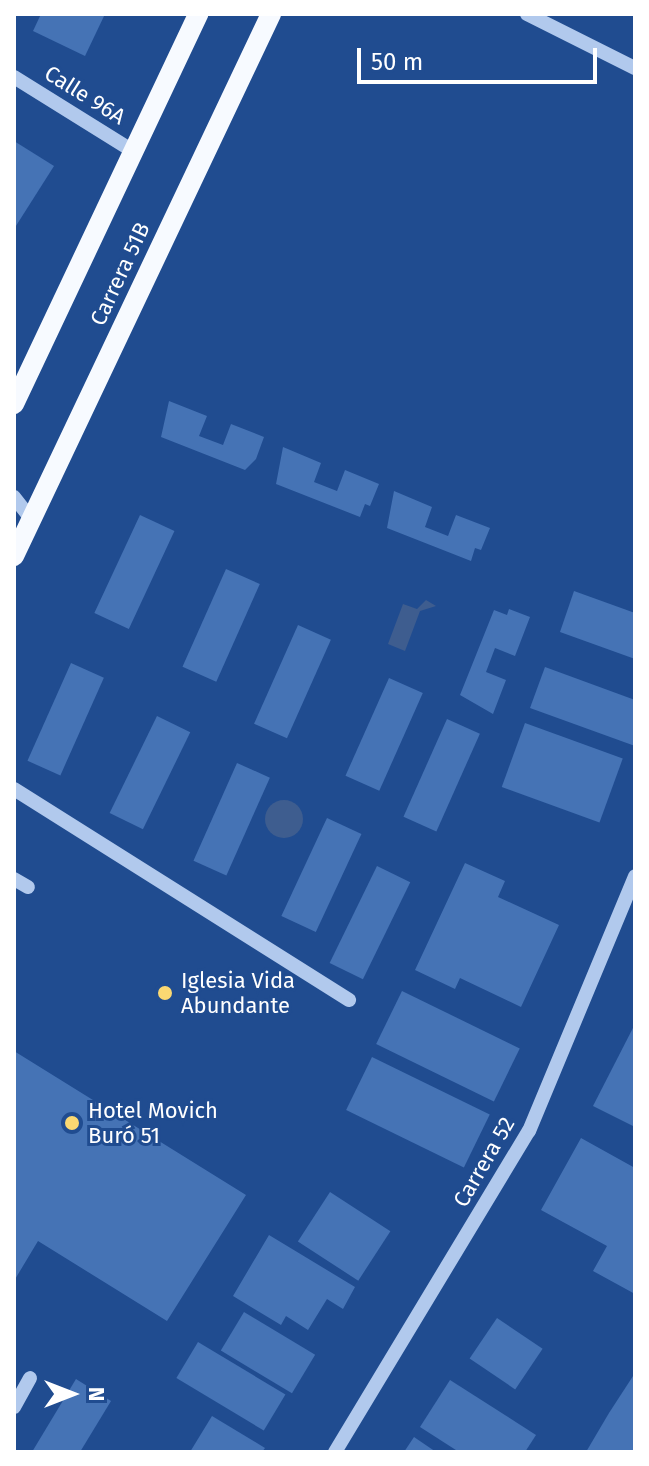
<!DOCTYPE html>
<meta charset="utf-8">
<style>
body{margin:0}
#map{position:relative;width:649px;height:1466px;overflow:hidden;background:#204c90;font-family:"Fira Sans",sans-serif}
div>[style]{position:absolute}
.water>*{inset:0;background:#3e5d8f}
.round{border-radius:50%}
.building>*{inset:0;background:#4573b5;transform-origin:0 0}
.minor>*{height:14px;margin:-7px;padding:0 7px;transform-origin:7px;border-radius:7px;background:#b1c9ed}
.major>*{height:20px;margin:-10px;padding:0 10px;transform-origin:10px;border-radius:10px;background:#f7faff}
.dots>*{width:22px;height:22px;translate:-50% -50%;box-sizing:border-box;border:4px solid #204c90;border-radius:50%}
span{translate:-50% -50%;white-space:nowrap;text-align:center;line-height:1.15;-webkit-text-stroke:6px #204c90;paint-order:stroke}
.street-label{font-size:22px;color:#fff}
.poi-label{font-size:22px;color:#fff}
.left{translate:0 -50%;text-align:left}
.frame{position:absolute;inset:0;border:16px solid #fff;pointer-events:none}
.north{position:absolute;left:32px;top:1354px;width:80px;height:80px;-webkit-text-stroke:6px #204c90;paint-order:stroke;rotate:90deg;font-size:22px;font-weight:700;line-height:32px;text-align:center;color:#fff}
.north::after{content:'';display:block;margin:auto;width:28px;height:36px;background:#fff;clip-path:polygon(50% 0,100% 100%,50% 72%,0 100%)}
.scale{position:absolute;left:357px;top:48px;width:240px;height:36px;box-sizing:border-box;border:4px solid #fff;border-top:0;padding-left:10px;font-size:24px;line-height:28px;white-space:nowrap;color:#fff;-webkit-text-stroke:6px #204c90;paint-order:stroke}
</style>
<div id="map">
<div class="water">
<div style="clip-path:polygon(426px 600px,436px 606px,420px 611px,405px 651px,388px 644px,403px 604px,417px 609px)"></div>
<div class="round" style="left:265px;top:800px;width:38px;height:38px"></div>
</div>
<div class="building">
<div style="clip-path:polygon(41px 14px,105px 14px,85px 56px,33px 31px)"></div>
<div style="clip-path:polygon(14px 141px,54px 166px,14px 229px)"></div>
<div style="clip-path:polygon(169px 401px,207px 416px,199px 436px,223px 445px,231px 424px,264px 437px,256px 459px,245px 470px,161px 437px)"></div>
<div style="clip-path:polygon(283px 447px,321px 463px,314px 482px,337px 491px,345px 470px,379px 484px,370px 506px,365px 504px,360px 517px,276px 484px)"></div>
<div style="clip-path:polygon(394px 491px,432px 507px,425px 527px,448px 536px,456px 515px,490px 528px,481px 550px,475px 548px,471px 561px,387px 528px)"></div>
<div style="left:140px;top:515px;width:38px;height:108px;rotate:25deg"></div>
<div style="left:226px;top:569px;width:37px;height:107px;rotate:24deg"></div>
<div style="clip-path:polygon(574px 591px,635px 613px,635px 659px,560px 632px)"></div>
<div style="clip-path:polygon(509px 609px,530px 617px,515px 656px,495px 648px,486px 672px,506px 680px,493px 714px,460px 695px,494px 610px,507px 615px)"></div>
<div style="left:298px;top:625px;width:36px;height:108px;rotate:24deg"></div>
<div style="left:71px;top:663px;width:36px;height:107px;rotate:24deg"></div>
<div style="clip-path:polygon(545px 667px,635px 700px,635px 746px,530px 708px)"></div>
<div style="left:389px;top:678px;width:37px;height:107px;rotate:24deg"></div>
<div style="left:157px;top:716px;width:37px;height:108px;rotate:26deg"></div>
<div style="left:447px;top:719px;width:36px;height:107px;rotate:24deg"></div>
<div style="left:525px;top:723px;width:104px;height:68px;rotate:20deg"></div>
<div style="left:237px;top:763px;width:36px;height:107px;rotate:24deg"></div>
<div style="left:327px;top:818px;width:38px;height:108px;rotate:25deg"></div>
<div style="clip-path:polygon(465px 863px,505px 881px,498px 897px,559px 925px,521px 1007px,460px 978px,455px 989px,415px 970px)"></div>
<div style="left:377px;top:866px;width:37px;height:108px;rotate:26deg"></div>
<div style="left:402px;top:991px;width:131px;height:59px;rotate:26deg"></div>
<div style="clip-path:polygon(635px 1024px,635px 1127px,593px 1106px)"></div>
<div style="clip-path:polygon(14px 1051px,246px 1195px,167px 1321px,38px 1241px,14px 1281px)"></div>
<div style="left:372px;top:1057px;width:131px;height:59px;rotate:26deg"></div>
<div style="clip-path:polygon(581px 1138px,635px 1168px,635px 1294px,593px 1271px,607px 1246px,541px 1210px)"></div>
<div style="left:330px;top:1192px;width:72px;height:59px;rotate:33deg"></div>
<div style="clip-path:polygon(269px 1235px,355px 1287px,343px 1309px,327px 1299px,308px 1330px,286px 1316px,281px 1325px,233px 1296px)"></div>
<div style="left:244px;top:1312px;width:83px;height:45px;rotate:31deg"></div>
<div style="left:497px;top:1318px;width:55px;height:49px;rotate:34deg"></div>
<div style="left:198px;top:1342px;width:102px;height:42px;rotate:31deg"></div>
<div style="clip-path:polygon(635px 1373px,635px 1452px,586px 1452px,609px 1413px)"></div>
<div style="clip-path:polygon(76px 1379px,111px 1401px,80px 1452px,32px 1452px)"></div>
<div style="clip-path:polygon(450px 1380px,536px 1435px,525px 1452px,459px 1452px,420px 1427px)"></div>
<div style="clip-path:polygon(212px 1416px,265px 1448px,262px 1452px,190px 1452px)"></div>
<div style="clip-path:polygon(414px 1437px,436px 1452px,404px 1452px)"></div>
</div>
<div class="minor">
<div style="left:527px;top:14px;width:121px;rotate:26.6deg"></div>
<div style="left:14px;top:77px;width:140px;rotate:31.9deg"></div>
<div style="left:14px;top:497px;width:28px;rotate:52deg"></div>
<div style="left:14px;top:789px;width:396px;rotate:32.2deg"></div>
<div style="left:14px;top:879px;width:16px;rotate:30deg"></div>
<div style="left:14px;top:1407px;width:33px;rotate:-61deg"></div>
<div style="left:335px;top:1452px;width:375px;rotate:-58.9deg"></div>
<div style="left:529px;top:1131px;width:276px;rotate:-67.4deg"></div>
</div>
<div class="major">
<div style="left:14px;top:404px;width:431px;rotate:-64.7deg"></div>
<div style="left:14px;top:556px;width:600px;rotate:-64.63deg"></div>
</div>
<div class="dots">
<div style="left:165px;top:993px;background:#fad872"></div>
<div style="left:72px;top:1123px;background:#fad872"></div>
</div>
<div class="street-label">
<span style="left:85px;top:95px;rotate:32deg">Calle 96A</span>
<span style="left:120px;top:274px;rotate:-65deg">Carrera 51B</span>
<span style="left:484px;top:1162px;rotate:-60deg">Carrera 52</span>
</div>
<div class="poi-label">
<span class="left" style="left:181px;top:993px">Iglesia Vida<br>Abundante</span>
<span class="left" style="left:88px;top:1123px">Hotel Movich<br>Buró 51</span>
</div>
<div class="frame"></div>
<div class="north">N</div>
<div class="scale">50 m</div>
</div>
